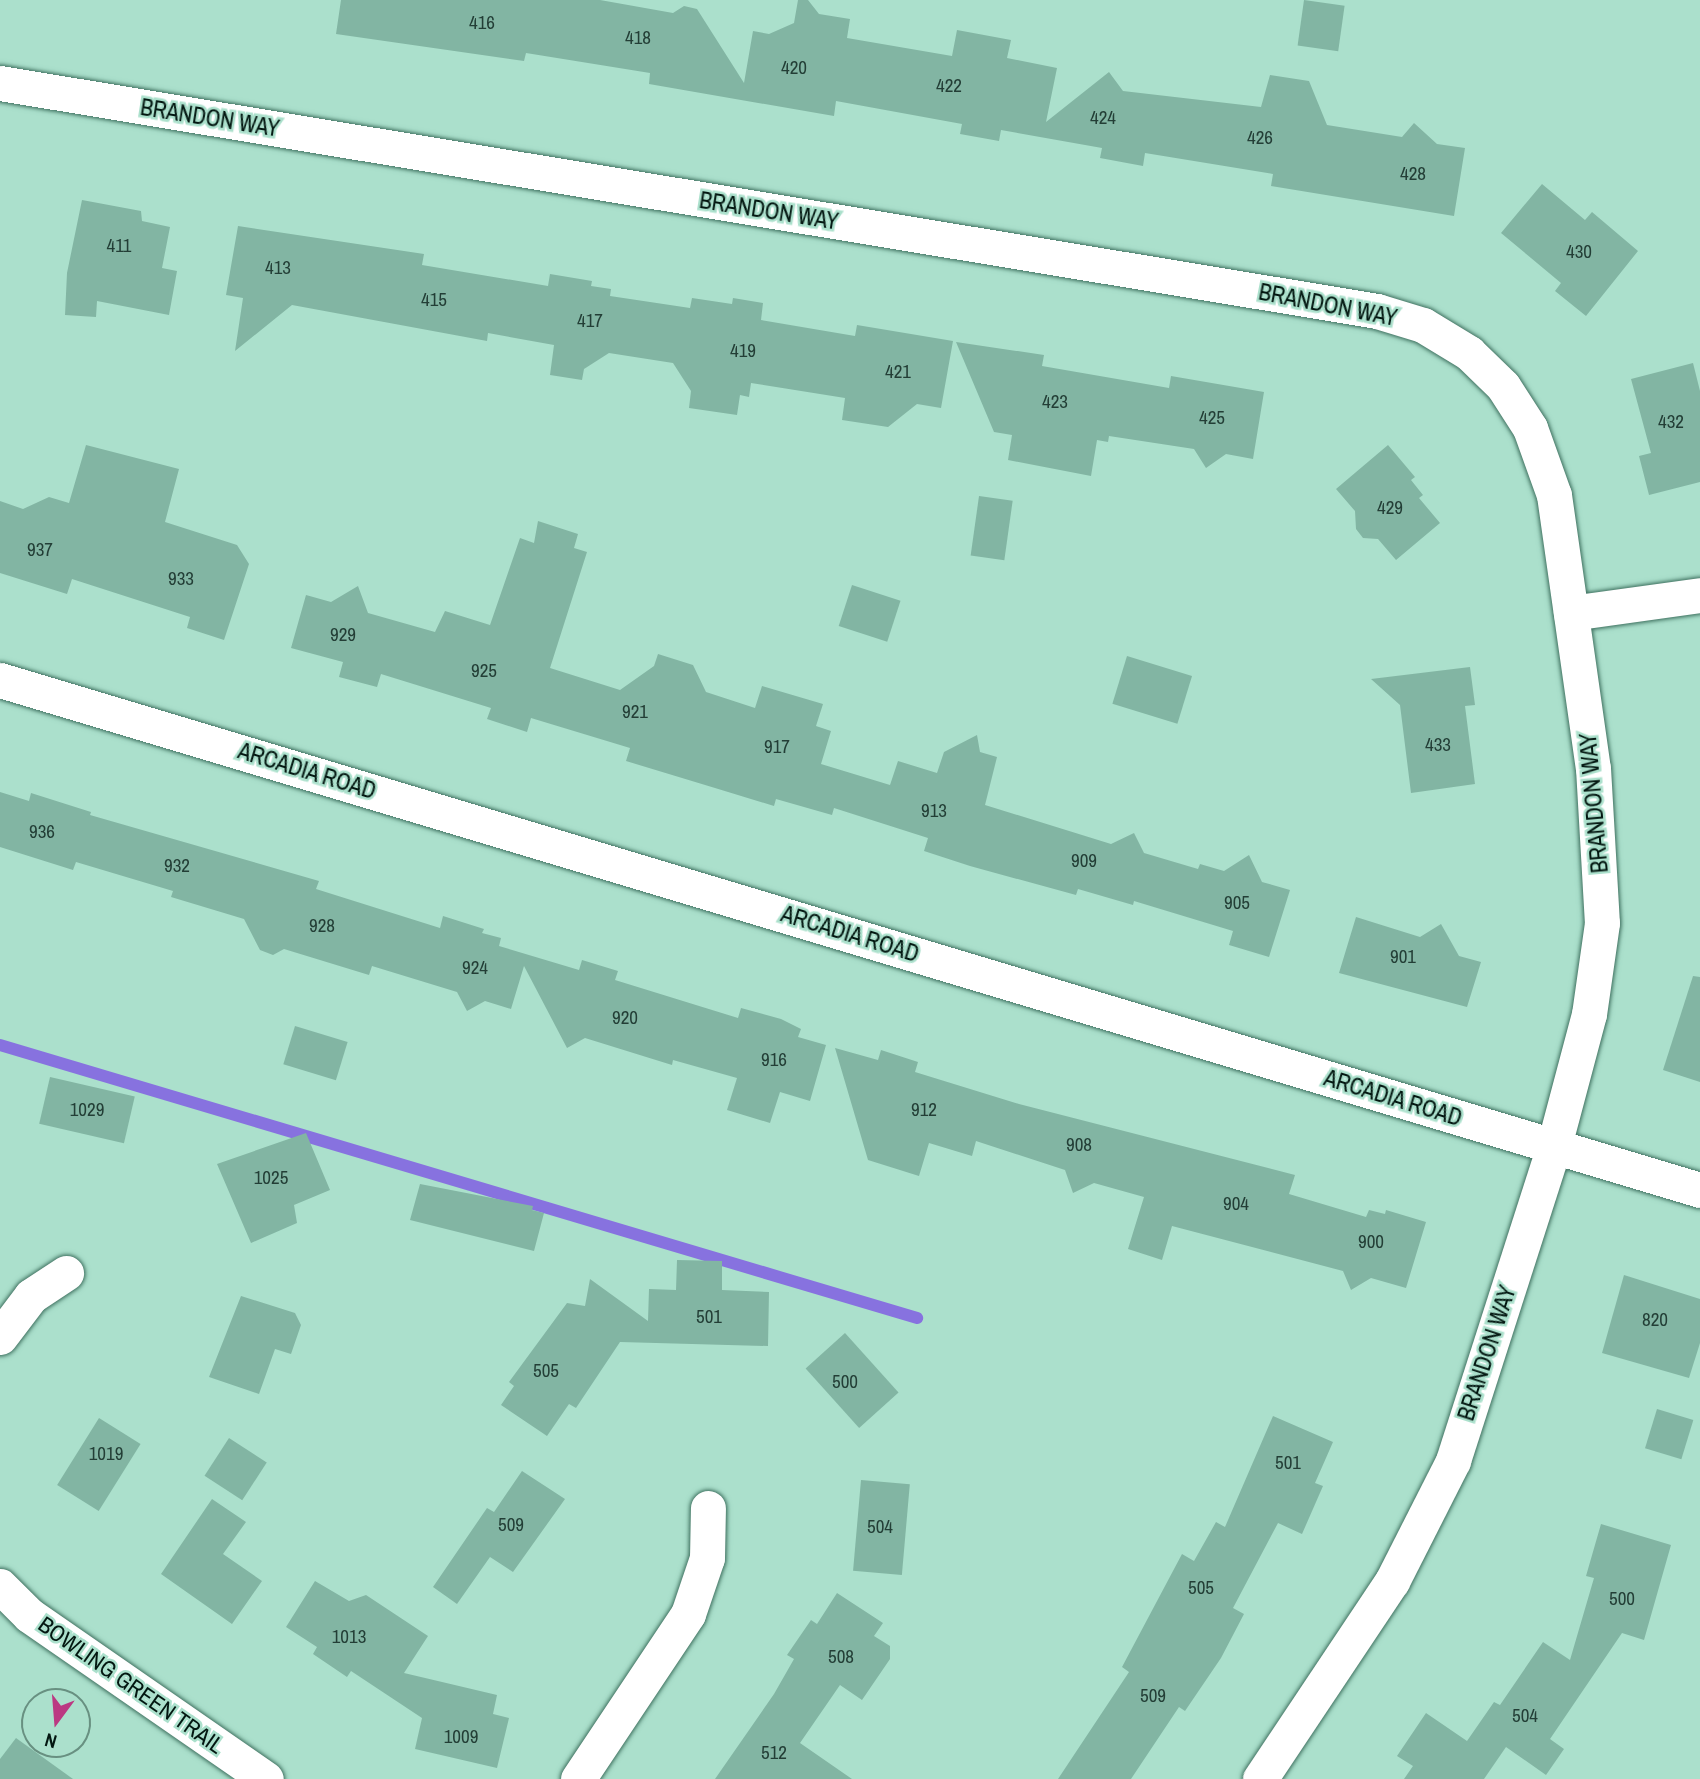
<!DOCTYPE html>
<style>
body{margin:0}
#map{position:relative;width:1700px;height:1779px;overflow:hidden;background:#abe0cc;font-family:"Archivo Narrow",sans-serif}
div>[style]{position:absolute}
.stream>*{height:12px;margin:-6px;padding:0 6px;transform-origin:6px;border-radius:6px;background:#8772df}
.building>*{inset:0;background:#82b5a3;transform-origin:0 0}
.roads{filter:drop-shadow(0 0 2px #3f7160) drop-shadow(0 0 2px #3f7160)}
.minor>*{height:35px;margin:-17.5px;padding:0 17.5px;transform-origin:17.5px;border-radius:17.5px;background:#fff}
span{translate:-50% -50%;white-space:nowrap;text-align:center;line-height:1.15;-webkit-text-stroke:5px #abe0cc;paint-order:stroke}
.number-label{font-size:19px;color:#233e36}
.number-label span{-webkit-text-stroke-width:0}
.street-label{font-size:23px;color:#031711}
.north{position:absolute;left:21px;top:1688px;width:70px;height:70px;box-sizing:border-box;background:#abe0cc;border:2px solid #689081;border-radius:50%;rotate:196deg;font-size:19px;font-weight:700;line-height:28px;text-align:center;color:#031711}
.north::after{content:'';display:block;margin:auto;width:24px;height:32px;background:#bb3982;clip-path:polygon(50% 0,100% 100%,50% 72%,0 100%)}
</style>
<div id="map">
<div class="stream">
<div style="left:0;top:1045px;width:957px;rotate:16.58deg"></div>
</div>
<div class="building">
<div style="clip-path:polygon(341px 0,600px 0,673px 13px,684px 6px,697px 9px,744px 83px,753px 31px,769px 34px,794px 23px,798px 0,808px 0,819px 14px,850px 19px,847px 38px,952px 56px,957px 30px,1011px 40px,1007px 58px,1057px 68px,1046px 122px,1109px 72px,1123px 91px,1261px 107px,1270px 75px,1309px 81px,1327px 125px,1402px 137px,1414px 123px,1437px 144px,1465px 148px,1454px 216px,1271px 186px,1273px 174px,1145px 153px,1143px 166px,1100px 158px,1102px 148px,1001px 130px,999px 141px,960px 134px,962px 124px,836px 101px,834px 116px,649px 84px,650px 73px,526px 53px,524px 61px,336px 34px)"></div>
<div style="left:1304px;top:0;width:41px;height:46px;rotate:8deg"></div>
<div style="clip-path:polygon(1542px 184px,1585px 220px,1592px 212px,1638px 251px,1586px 316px,1555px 291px,1561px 283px,1501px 233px)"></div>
<div style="clip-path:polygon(82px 200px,141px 211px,142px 221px,170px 227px,162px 268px,177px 271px,169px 315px,97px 301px,96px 317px,65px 315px,67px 273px)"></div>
<div style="clip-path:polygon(238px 226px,424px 254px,422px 265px,548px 286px,550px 274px,592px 281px,591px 286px,611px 289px,610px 296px,690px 308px,692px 298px,732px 304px,733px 298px,763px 303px,761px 320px,855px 336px,857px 325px,953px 341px,941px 408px,917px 404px,888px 427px,842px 420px,845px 398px,751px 383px,749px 397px,740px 395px,737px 415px,689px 408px,691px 391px,673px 363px,609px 353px,584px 369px,582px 380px,550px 375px,554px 345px,488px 333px,487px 341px,292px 305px,235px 351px,243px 298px,226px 295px)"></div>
<div style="clip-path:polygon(956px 342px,1044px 355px,1042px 366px,1169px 388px,1171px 376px,1264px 392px,1253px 459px,1226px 454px,1206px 468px,1194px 449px,1109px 436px,1108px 442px,1097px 440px,1091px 476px,1008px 460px,1012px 435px,994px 432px)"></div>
<div style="clip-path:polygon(1693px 363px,1700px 391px,1700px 482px,1649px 495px,1639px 456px,1651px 453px,1631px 379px)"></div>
<div style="clip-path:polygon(86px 445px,179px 469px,165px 522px,237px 545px,249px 564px,224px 640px,187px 628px,190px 617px,72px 579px,67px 594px,0 573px,0 501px,23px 509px,49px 497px,69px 503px)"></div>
<div style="clip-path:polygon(1388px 445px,1415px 477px,1411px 480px,1423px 495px,1419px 498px,1440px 523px,1396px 560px,1378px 539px,1363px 538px,1356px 529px,1355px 511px,1336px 489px)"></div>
<div style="left:979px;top:496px;width:34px;height:60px;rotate:8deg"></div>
<div style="clip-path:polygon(538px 521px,578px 534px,574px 548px,587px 552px,550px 668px,620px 690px,654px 666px,658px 654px,693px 665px,706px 692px,755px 708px,762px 686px,823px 704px,816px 726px,831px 731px,821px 764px,890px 785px,898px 761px,937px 773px,944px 752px,977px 735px,980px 752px,997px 757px,985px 805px,1111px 844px,1134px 833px,1144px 853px,1198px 869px,1200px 864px,1224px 871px,1249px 855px,1262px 882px,1290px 890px,1269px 957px,1229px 945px,1233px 931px,1134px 901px,1133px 905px,1078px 889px,1076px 895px,970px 866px,924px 851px,928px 838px,834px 808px,832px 815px,776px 799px,774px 806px,715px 788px,626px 761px,630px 748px,531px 718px,527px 732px,487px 719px,491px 708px,381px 674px,377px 687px,339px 677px,343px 662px,291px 648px,306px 595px,331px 602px,358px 586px,368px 613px,435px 632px,445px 611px,490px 625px,520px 538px,534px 543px)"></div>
<div style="left:852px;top:585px;width:51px;height:43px;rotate:18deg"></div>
<div style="left:1127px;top:656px;width:68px;height:50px;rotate:17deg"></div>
<div style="clip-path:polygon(1470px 667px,1475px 705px,1465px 706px,1475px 784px,1411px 793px,1400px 705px,1371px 679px)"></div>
<div style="clip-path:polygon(0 792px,29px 801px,31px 793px,91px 812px,90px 815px,319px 881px,316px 889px,440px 928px,443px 916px,484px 929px,482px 933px,501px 938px,499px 946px,579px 970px,582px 960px,618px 971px,615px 980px,738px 1018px,741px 1008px,781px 1019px,801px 1029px,798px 1037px,826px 1045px,810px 1101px,780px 1092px,770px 1123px,727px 1110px,737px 1078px,673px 1060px,672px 1065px,585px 1038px,567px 1048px,524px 966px,511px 1009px,485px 1001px,467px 1011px,457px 992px,372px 966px,369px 975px,284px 949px,273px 955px,260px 950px,244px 919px,171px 897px,173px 891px,76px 862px,73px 870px,0 847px)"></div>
<div style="clip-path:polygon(1356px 917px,1420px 937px,1441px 924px,1459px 956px,1481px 962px,1467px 1007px,1339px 973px)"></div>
<div style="clip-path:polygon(1693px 976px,1700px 977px,1700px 1082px,1663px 1070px)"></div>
<div style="left:295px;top:1026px;width:55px;height:40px;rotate:17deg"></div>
<div style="clip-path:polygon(835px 1048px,878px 1060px,881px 1050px,918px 1062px,915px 1072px,1019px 1104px,1295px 1175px,1289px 1194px,1366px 1217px,1369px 1210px,1385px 1214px,1386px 1210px,1426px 1222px,1406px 1288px,1371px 1278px,1351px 1290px,1343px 1271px,1172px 1226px,1162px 1260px,1128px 1249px,1144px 1197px,1094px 1183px,1073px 1193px,1065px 1170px,976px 1141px,972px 1156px,929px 1143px,919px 1176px,868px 1160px)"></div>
<div style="left:50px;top:1077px;width:87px;height:48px;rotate:13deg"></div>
<div style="clip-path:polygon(306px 1133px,330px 1190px,294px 1205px,297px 1223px,251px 1243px,217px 1164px)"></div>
<div style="clip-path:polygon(420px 1184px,533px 1206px,532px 1210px,544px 1213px,534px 1251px,410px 1220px)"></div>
<div style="clip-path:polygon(677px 1260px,722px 1261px,722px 1290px,769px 1292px,768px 1346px,620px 1342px,576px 1408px,569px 1404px,547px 1436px,501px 1405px,514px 1386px,509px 1382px,567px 1303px,585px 1306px,590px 1279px,648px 1321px,649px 1289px,676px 1290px)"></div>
<div style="clip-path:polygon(1624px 1275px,1700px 1299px,1700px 1343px,1689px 1378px,1602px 1353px)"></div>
<div style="clip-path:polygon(241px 1296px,295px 1313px,301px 1325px,291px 1354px,275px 1349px,259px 1394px,209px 1377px)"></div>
<div style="left:845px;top:1333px;width:80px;height:53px;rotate:48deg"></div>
<div style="left:1657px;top:1409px;width:38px;height:41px;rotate:17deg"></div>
<div style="clip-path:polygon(1273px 1416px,1333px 1442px,1315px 1483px,1323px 1486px,1302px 1534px,1278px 1523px,1233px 1608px,1244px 1614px,1221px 1658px,1185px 1711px,1179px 1707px,1131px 1779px,1058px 1779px,1129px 1672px,1122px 1667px,1182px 1554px,1194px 1561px,1216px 1522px,1225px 1527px)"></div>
<div style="left:99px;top:1418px;width:49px;height:79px;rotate:32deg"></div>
<div style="left:229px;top:1438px;width:45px;height:45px;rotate:33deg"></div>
<div style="clip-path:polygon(522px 1471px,565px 1499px,513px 1572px,490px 1557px,457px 1604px,433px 1587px,487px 1508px,494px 1512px)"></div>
<div style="left:861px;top:1480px;width:49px;height:91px;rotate:5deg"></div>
<div style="clip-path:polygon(212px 1499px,246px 1522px,223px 1554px,262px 1581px,232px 1624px,161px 1574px)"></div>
<div style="clip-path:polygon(1601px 1524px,1671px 1545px,1644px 1640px,1622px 1633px,1550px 1739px,1564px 1749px,1546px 1775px,1506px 1747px,1484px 1779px,1404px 1779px,1413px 1766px,1397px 1756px,1426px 1713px,1467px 1741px,1494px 1702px,1500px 1705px,1543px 1642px,1570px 1660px,1594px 1578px,1586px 1576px)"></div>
<div style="clip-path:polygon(315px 1581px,349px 1601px,366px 1595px,428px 1636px,404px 1673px,497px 1695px,493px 1714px,509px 1718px,497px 1768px,415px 1749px,422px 1718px,351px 1671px,347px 1677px,313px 1654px,317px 1647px,286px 1627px)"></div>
<div style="clip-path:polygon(837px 1593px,883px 1623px,874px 1636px,890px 1646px,890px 1659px,862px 1700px,840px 1685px,800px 1743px,852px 1779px,715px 1779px,774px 1694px,794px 1659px,787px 1655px,811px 1620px,817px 1624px)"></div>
<div style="clip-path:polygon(16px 1738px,73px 1779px,0 1779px,0 1759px)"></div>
</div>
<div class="roads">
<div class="minor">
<div style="left:0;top:83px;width:1396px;rotate:9.4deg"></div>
<div style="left:1377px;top:311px;width:48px;rotate:16.9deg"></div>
<div style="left:1423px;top:325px;width:54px;rotate:31.3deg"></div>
<div style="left:1469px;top:353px;width:47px;rotate:44.1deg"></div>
<div style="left:1503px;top:386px;width:50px;rotate:57.3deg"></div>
<div style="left:1530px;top:428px;width:71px;rotate:70.3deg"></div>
<div style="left:1554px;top:495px;width:276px;rotate:81.9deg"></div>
<div style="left:1593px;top:768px;width:155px;rotate:86.7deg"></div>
<div style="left:1602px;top:923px;width:92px;rotate:98.1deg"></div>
<div style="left:1589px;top:1014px;width:137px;rotate:104.9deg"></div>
<div style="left:1554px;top:1146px;width:331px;rotate:107.8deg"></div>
<div style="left:1453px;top:1461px;width:135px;rotate:116.9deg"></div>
<div style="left:1392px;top:1581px;width:238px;rotate:123.7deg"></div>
<div style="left:1571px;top:613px;width:130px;rotate:-7.9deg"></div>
<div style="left:0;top:680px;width:1775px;rotate:16.7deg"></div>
<div style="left:0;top:1337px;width:51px;rotate:-52.9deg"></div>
<div style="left:31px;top:1296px;width:42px;rotate:-33.3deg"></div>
<div style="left:0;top:1586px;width:41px;rotate:45deg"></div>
<div style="left:29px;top:1615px;width:288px;rotate:34.7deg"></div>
<div style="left:578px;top:1779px;width:198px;rotate:-56.3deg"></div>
<div style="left:688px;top:1614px;width:59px;rotate:-71.3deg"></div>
<div style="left:707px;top:1558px;width:50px;rotate:-88.9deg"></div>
</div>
</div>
<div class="number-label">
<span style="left:482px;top:23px">416</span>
<span style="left:638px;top:38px">418</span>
<span style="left:794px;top:68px">420</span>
<span style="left:949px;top:86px">422</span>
<span style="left:1103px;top:118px">424</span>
<span style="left:1260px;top:138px">426</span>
<span style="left:1413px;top:174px">428</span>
<span style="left:119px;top:246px">411</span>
<span style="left:1579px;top:252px">430</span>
<span style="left:278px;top:268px">413</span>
<span style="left:434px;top:300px">415</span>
<span style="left:590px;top:321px">417</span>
<span style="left:743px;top:351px">419</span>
<span style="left:898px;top:372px">421</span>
<span style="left:1055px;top:402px">423</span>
<span style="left:1212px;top:418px">425</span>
<span style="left:1671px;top:422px">432</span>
<span style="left:1390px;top:508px">429</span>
<span style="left:40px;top:550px">937</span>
<span style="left:181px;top:579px">933</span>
<span style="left:343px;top:635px">929</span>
<span style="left:484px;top:671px">925</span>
<span style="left:635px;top:712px">921</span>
<span style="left:1438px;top:745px">433</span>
<span style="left:777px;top:747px">917</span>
<span style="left:934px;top:811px">913</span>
<span style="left:42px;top:832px">936</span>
<span style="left:1084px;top:861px">909</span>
<span style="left:177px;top:866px">932</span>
<span style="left:1237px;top:903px">905</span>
<span style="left:322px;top:926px">928</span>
<span style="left:1403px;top:957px">901</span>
<span style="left:475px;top:968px">924</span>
<span style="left:625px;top:1018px">920</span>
<span style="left:774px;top:1060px">916</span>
<span style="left:87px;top:1110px">1029</span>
<span style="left:924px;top:1110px">912</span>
<span style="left:1079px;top:1145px">908</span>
<span style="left:271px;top:1178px">1025</span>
<span style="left:1236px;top:1204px">904</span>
<span style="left:1371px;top:1242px">900</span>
<span style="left:709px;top:1317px">501</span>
<span style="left:1655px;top:1320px">820</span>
<span style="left:546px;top:1371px">505</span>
<span style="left:845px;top:1382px">500</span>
<span style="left:106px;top:1454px">1019</span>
<span style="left:1288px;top:1463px">501</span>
<span style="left:511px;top:1525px">509</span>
<span style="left:880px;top:1527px">504</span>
<span style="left:1201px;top:1588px">505</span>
<span style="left:1622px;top:1599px">500</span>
<span style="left:349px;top:1637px">1013</span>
<span style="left:841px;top:1657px">508</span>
<span style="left:1153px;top:1696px">509</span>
<span style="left:1525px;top:1716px">504</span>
<span style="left:461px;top:1737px">1009</span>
<span style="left:774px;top:1753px">512</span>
</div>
<div class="street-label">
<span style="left:210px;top:118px;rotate:9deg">BRANDON WAY</span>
<span style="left:769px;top:211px;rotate:9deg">BRANDON WAY</span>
<span style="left:1328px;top:305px;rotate:11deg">BRANDON WAY</span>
<span style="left:307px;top:771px;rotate:17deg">ARCADIA ROAD</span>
<span style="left:1594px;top:803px;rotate:-95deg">BRANDON WAY</span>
<span style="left:850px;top:934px;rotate:17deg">ARCADIA ROAD</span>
<span style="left:1393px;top:1098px;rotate:17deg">ARCADIA ROAD</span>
<span style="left:1487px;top:1353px;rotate:-72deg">BRANDON WAY</span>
<span style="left:131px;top:1685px;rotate:35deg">BOWLING GREEN TRAIL</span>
</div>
<div class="north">N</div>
</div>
